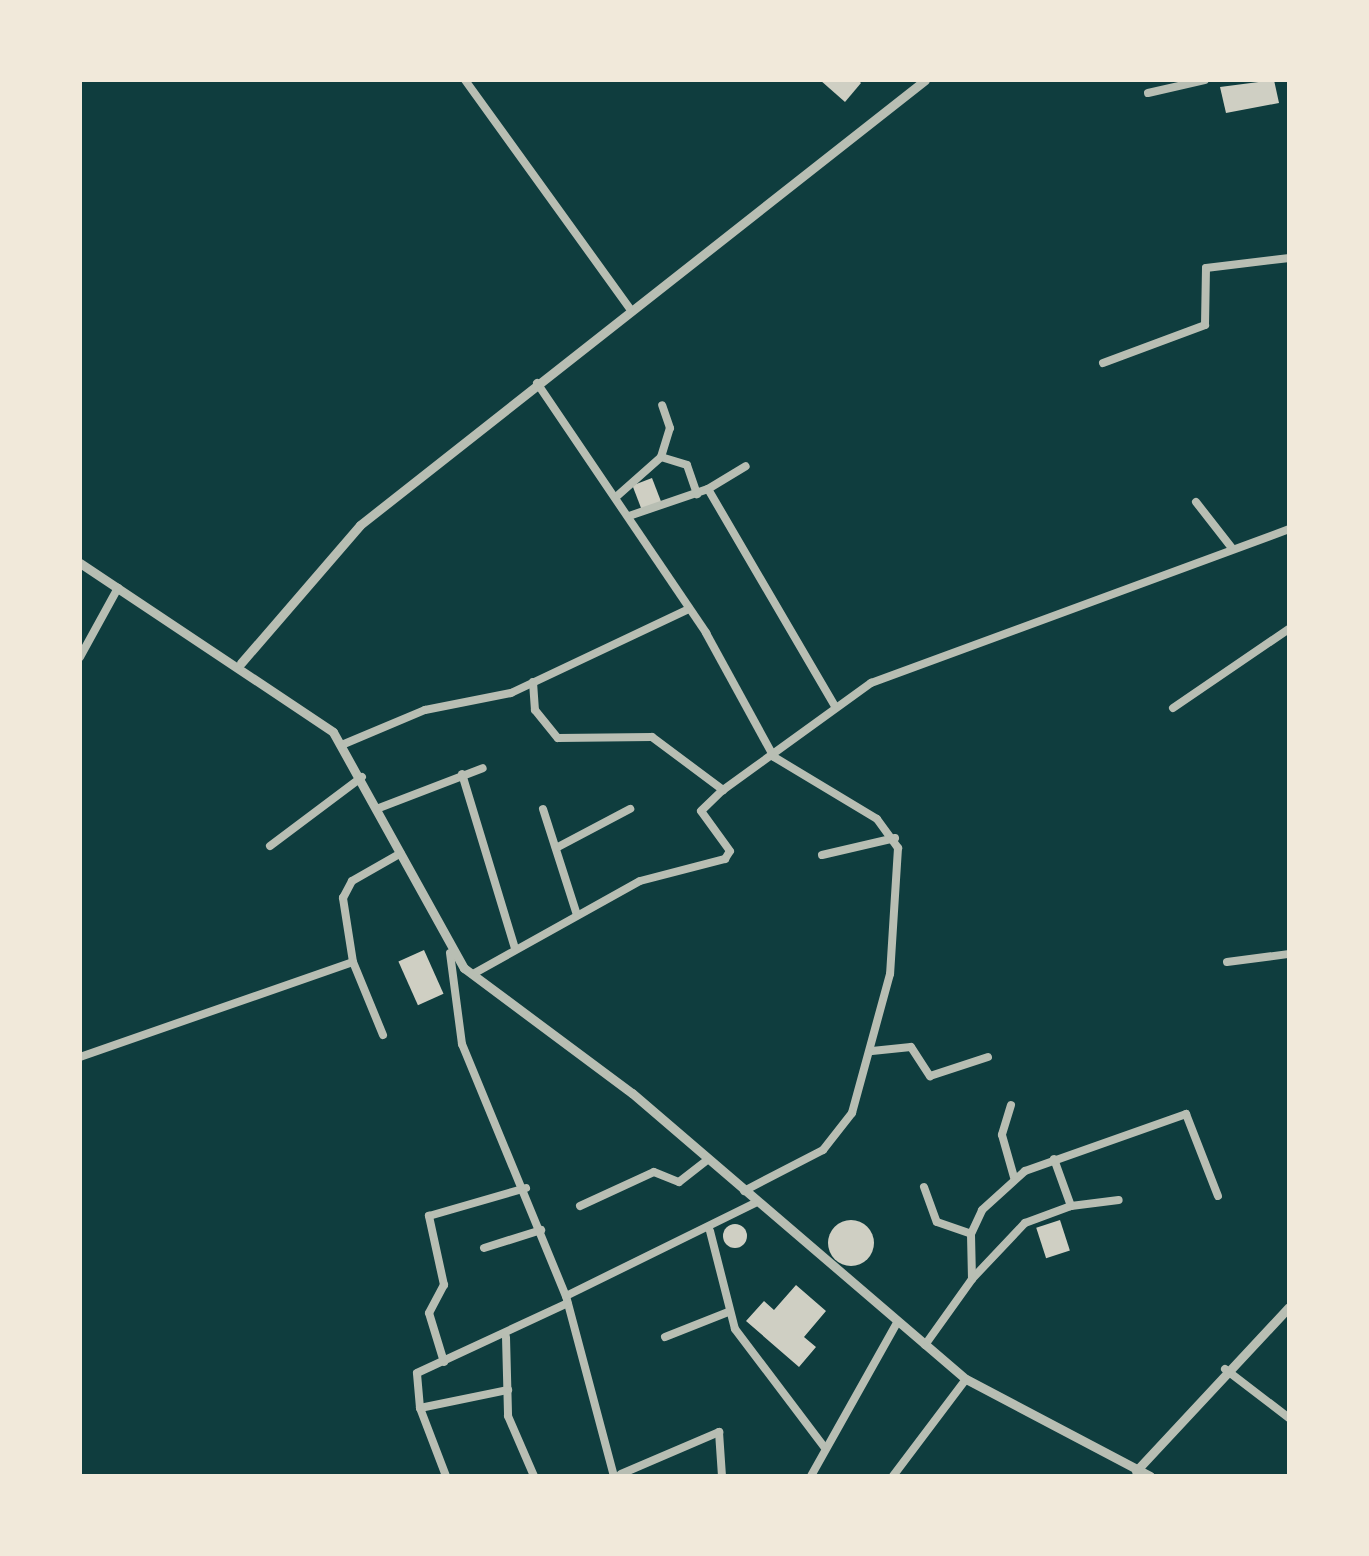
<!DOCTYPE html>
<style>
body{margin:0}
#map{position:relative;width:1369px;height:1556px;overflow:hidden;background:#0f3d3e;font-family:"Libre Baskerville",serif}
div>[style]{position:absolute}
.building>*{inset:0;background:#cfcfc3;transform-origin:0 0}
.round{border-radius:50%}
.minor>*{height:8px;margin:-4px;padding:0 4px;transform-origin:4px;border-radius:4px;background:#b8beb3}
.tertiary>*{height:9px;margin:-4.5px;padding:0 4.5px;transform-origin:4.5px;border-radius:4.5px;background:#b8beb3}
span{translate:-50% -50%;white-space:nowrap;text-align:center;line-height:1.15;-webkit-text-stroke:10px #f1e9da;paint-order:stroke}
.frame{position:absolute;inset:0;border:82px solid #f1e9da;pointer-events:none}
</style>
<div id="map">
<div class="building">
<div style="clip-path:polygon(820px 80px,858px 80px,861px 83px,845px 102px)"></div>
<div style="clip-path:polygon(1274px 80px,1279px 103px,1226px 113px,1220px 87px)"></div>
<div style="left:652px;top:478px;width:26px;height:21px;rotate:69deg"></div>
<div style="left:424px;top:950px;width:48px;height:28px;rotate:66deg"></div>
<div style="left:1060px;top:1220px;width:32px;height:25px;rotate:72deg"></div>
<div class="round" style="left:828px;top:1220px;width:46px;height:46px"></div>
<div class="round" style="left:723px;top:1224px;width:24px;height:24px"></div>
<div style="clip-path:polygon(796px 1285px,826px 1311px,804px 1337px,816px 1347px,799px 1367px,746px 1321px,764px 1301px,774px 1310px)"></div>
</div>
<div class="minor">
<div style="left:465px;top:80px;width:284px;rotate:54.2deg"></div>
<div style="left:1148px;top:93px;width:58px;rotate:-12.8deg"></div>
<div style="left:1103px;top:363px;width:109px;rotate:-20.4deg"></div>
<div style="left:1205px;top:325px;width:57px;rotate:-89deg"></div>
<div style="left:1206px;top:268px;width:84px;rotate:-6.9deg"></div>
<div style="left:537px;top:383px;width:302px;rotate:55.9deg"></div>
<div style="left:706px;top:633px;width:141px;rotate:61.3deg"></div>
<div style="left:774px;top:757px;width:120px;rotate:31deg"></div>
<div style="left:877px;top:819px;width:36px;rotate:54deg"></div>
<div style="left:898px;top:848px;width:126px;rotate:93.6deg"></div>
<div style="left:890px;top:974px;width:144px;rotate:105.3deg"></div>
<div style="left:852px;top:1113px;width:47px;rotate:128.1deg"></div>
<div style="left:823px;top:1150px;width:89px;rotate:152.6deg"></div>
<div style="left:661px;top:457px;width:27px;rotate:17deg"></div>
<div style="left:687px;top:465px;width:31px;rotate:71deg"></div>
<div style="left:708px;top:489px;width:44px;rotate:-31.2deg"></div>
<div style="left:616px;top:497px;width:60px;rotate:-41.6deg"></div>
<div style="left:661px;top:457px;width:30px;rotate:-73deg"></div>
<div style="left:670px;top:428px;width:24px;rotate:-109deg"></div>
<div style="left:1196px;top:502px;width:58px;rotate:52deg"></div>
<div style="left:629px;top:516px;width:83px;rotate:-18.9deg"></div>
<div style="left:708px;top:489px;width:250px;rotate:59.7deg"></div>
<div style="left:80px;top:657px;width:79px;rotate:-61.2deg"></div>
<div style="left:533px;top:682px;width:28px;rotate:86deg"></div>
<div style="left:535px;top:710px;width:36px;rotate:51deg"></div>
<div style="left:558px;top:738px;width:94px;rotate:-0.6deg"></div>
<div style="left:652px;top:737px;width:89px;rotate:36.7deg"></div>
<div style="left:723px;top:790px;width:183px;rotate:-35.9deg"></div>
<div style="left:871px;top:683px;width:445px;rotate:-20.2deg"></div>
<div style="left:1173px;top:708px;width:140px;rotate:-34.3deg"></div>
<div style="left:344px;top:744px;width:88px;rotate:-22.8deg"></div>
<div style="left:425px;top:710px;width:88px;rotate:-11.2deg"></div>
<div style="left:511px;top:693px;width:197px;rotate:-25.3deg"></div>
<div style="left:462px;top:774px;width:182px;rotate:73.1deg"></div>
<div style="left:379px;top:808px;width:111px;rotate:-21deg"></div>
<div style="left:543px;top:809px;width:111px;rotate:72.2deg"></div>
<div style="left:270px;top:846px;width:115px;rotate:-36.9deg"></div>
<div style="left:556px;top:848px;width:84px;rotate:-27.8deg"></div>
<div style="left:822px;top:855px;width:75px;rotate:-13.1deg"></div>
<div style="left:450px;top:953px;width:92px;rotate:82.5deg"></div>
<div style="left:462px;top:1044px;width:273px;rotate:67.6deg"></div>
<div style="left:566px;top:1296px;width:186px;rotate:75.1deg"></div>
<div style="left:1227px;top:962px;width:63px;rotate:-7.4deg"></div>
<div style="left:473px;top:974px;width:191px;rotate:-29.1deg"></div>
<div style="left:640px;top:881px;width:88px;rotate:-14.5deg"></div>
<div style="left:725px;top:859px;width:9px;rotate:-58deg"></div>
<div style="left:730px;top:851px;width:49px;rotate:-125.9deg"></div>
<div style="left:701px;top:811px;width:30px;rotate:-44deg"></div>
<div style="left:383px;top:1035px;width:79px;rotate:-112.3deg"></div>
<div style="left:353px;top:962px;width:65px;rotate:-98.9deg"></div>
<div style="left:343px;top:898px;width:19px;rotate:-62deg"></div>
<div style="left:352px;top:881px;width:56px;rotate:-29.7deg"></div>
<div style="left:872px;top:1051px;width:39px;rotate:-6deg"></div>
<div style="left:911px;top:1047px;width:35px;rotate:57deg"></div>
<div style="left:930px;top:1076px;width:61px;rotate:-18.1deg"></div>
<div style="left:80px;top:1057px;width:289px;rotate:-19.2deg"></div>
<div style="left:1011px;top:1105px;width:31px;rotate:107deg"></div>
<div style="left:1002px;top:1135px;width:44px;rotate:74.1deg"></div>
<div style="left:1054px;top:1159px;width:50px;rotate:70.1deg"></div>
<div style="left:1071px;top:1206px;width:48px;rotate:-7.1deg"></div>
<div style="left:924px;top:1187px;width:37px;rotate:70deg"></div>
<div style="left:937px;top:1222px;width:36px;rotate:19deg"></div>
<div style="left:580px;top:1206px;width:81px;rotate:-24.7deg"></div>
<div style="left:654px;top:1172px;width:27px;rotate:22deg"></div>
<div style="left:679px;top:1182px;width:36px;rotate:-38deg"></div>
<div style="left:710px;top:1231px;width:101px;rotate:75.7deg"></div>
<div style="left:735px;top:1329px;width:149px;rotate:52.9deg"></div>
<div style="left:484px;top:1248px;width:60px;rotate:-17.5deg"></div>
<div style="left:972px;top:1279px;width:77px;rotate:-46.6deg"></div>
<div style="left:1025px;top:1223px;width:49px;rotate:-20.3deg"></div>
<div style="left:566px;top:1296px;width:211px;rotate:-26.2deg"></div>
<div style="left:506px;top:1337px;width:79px;rotate:88.5deg"></div>
<div style="left:508px;top:1416px;width:65px;rotate:66.6deg"></div>
<div style="left:665px;top:1337px;width:68px;rotate:-21.6deg"></div>
<div style="left:925px;top:1345px;width:81px;rotate:-54.5deg"></div>
<div style="left:972px;top:1279px;width:45px;rotate:-91.3deg"></div>
<div style="left:971px;top:1234px;width:26px;rotate:-65deg"></div>
<div style="left:982px;top:1210px;width:58px;rotate:-42.2deg"></div>
<div style="left:1025px;top:1171px;width:171px;rotate:-19.5deg"></div>
<div style="left:1186px;top:1114px;width:88px;rotate:68.7deg"></div>
<div style="left:444px;top:1362px;width:51px;rotate:-107deg"></div>
<div style="left:429px;top:1313px;width:32px;rotate:-62deg"></div>
<div style="left:444px;top:1285px;width:71px;rotate:-102.3deg"></div>
<div style="left:429px;top:1216px;width:101px;rotate:-16.1deg"></div>
<div style="left:1225px;top:1369px;width:81px;rotate:37.4deg"></div>
<div style="left:420px;top:1408px;width:90px;rotate:-11.6deg"></div>
<div style="left:621px;top:1474px;width:107px;rotate:-23.2deg"></div>
<div style="left:719px;top:1432px;width:44px;rotate:86.1deg"></div>
<div style="left:446px;top:1476px;width:73px;rotate:-110.9deg"></div>
<div style="left:420px;top:1408px;width:35px;rotate:-95deg"></div>
<div style="left:417px;top:1373px;width:166px;rotate:-24.9deg"></div>
<div style="left:811px;top:1476px;width:176px;rotate:-60.7deg"></div>
<div style="left:893px;top:1476px;width:121px;rotate:-53deg"></div>
</div>
<div class="tertiary">
<div style="left:80px;top:563px;width:304px;rotate:33.7deg"></div>
<div style="left:333px;top:732px;width:270px;rotate:61deg"></div>
<div style="left:464px;top:968px;width:209px;rotate:36.7deg"></div>
<div style="left:632px;top:1093px;width:440px;rotate:40.6deg"></div>
<div style="left:966px;top:1379px;width:208px;rotate:27.8deg"></div>
<div style="left:241px;top:663px;width:182px;rotate:-49.2deg"></div>
<div style="left:360px;top:525px;width:719px;rotate:-38.22deg"></div>
<div style="left:1136px;top:1471px;width:224px;rotate:-47deg"></div>
</div>
<div class="frame"></div>
</div>
